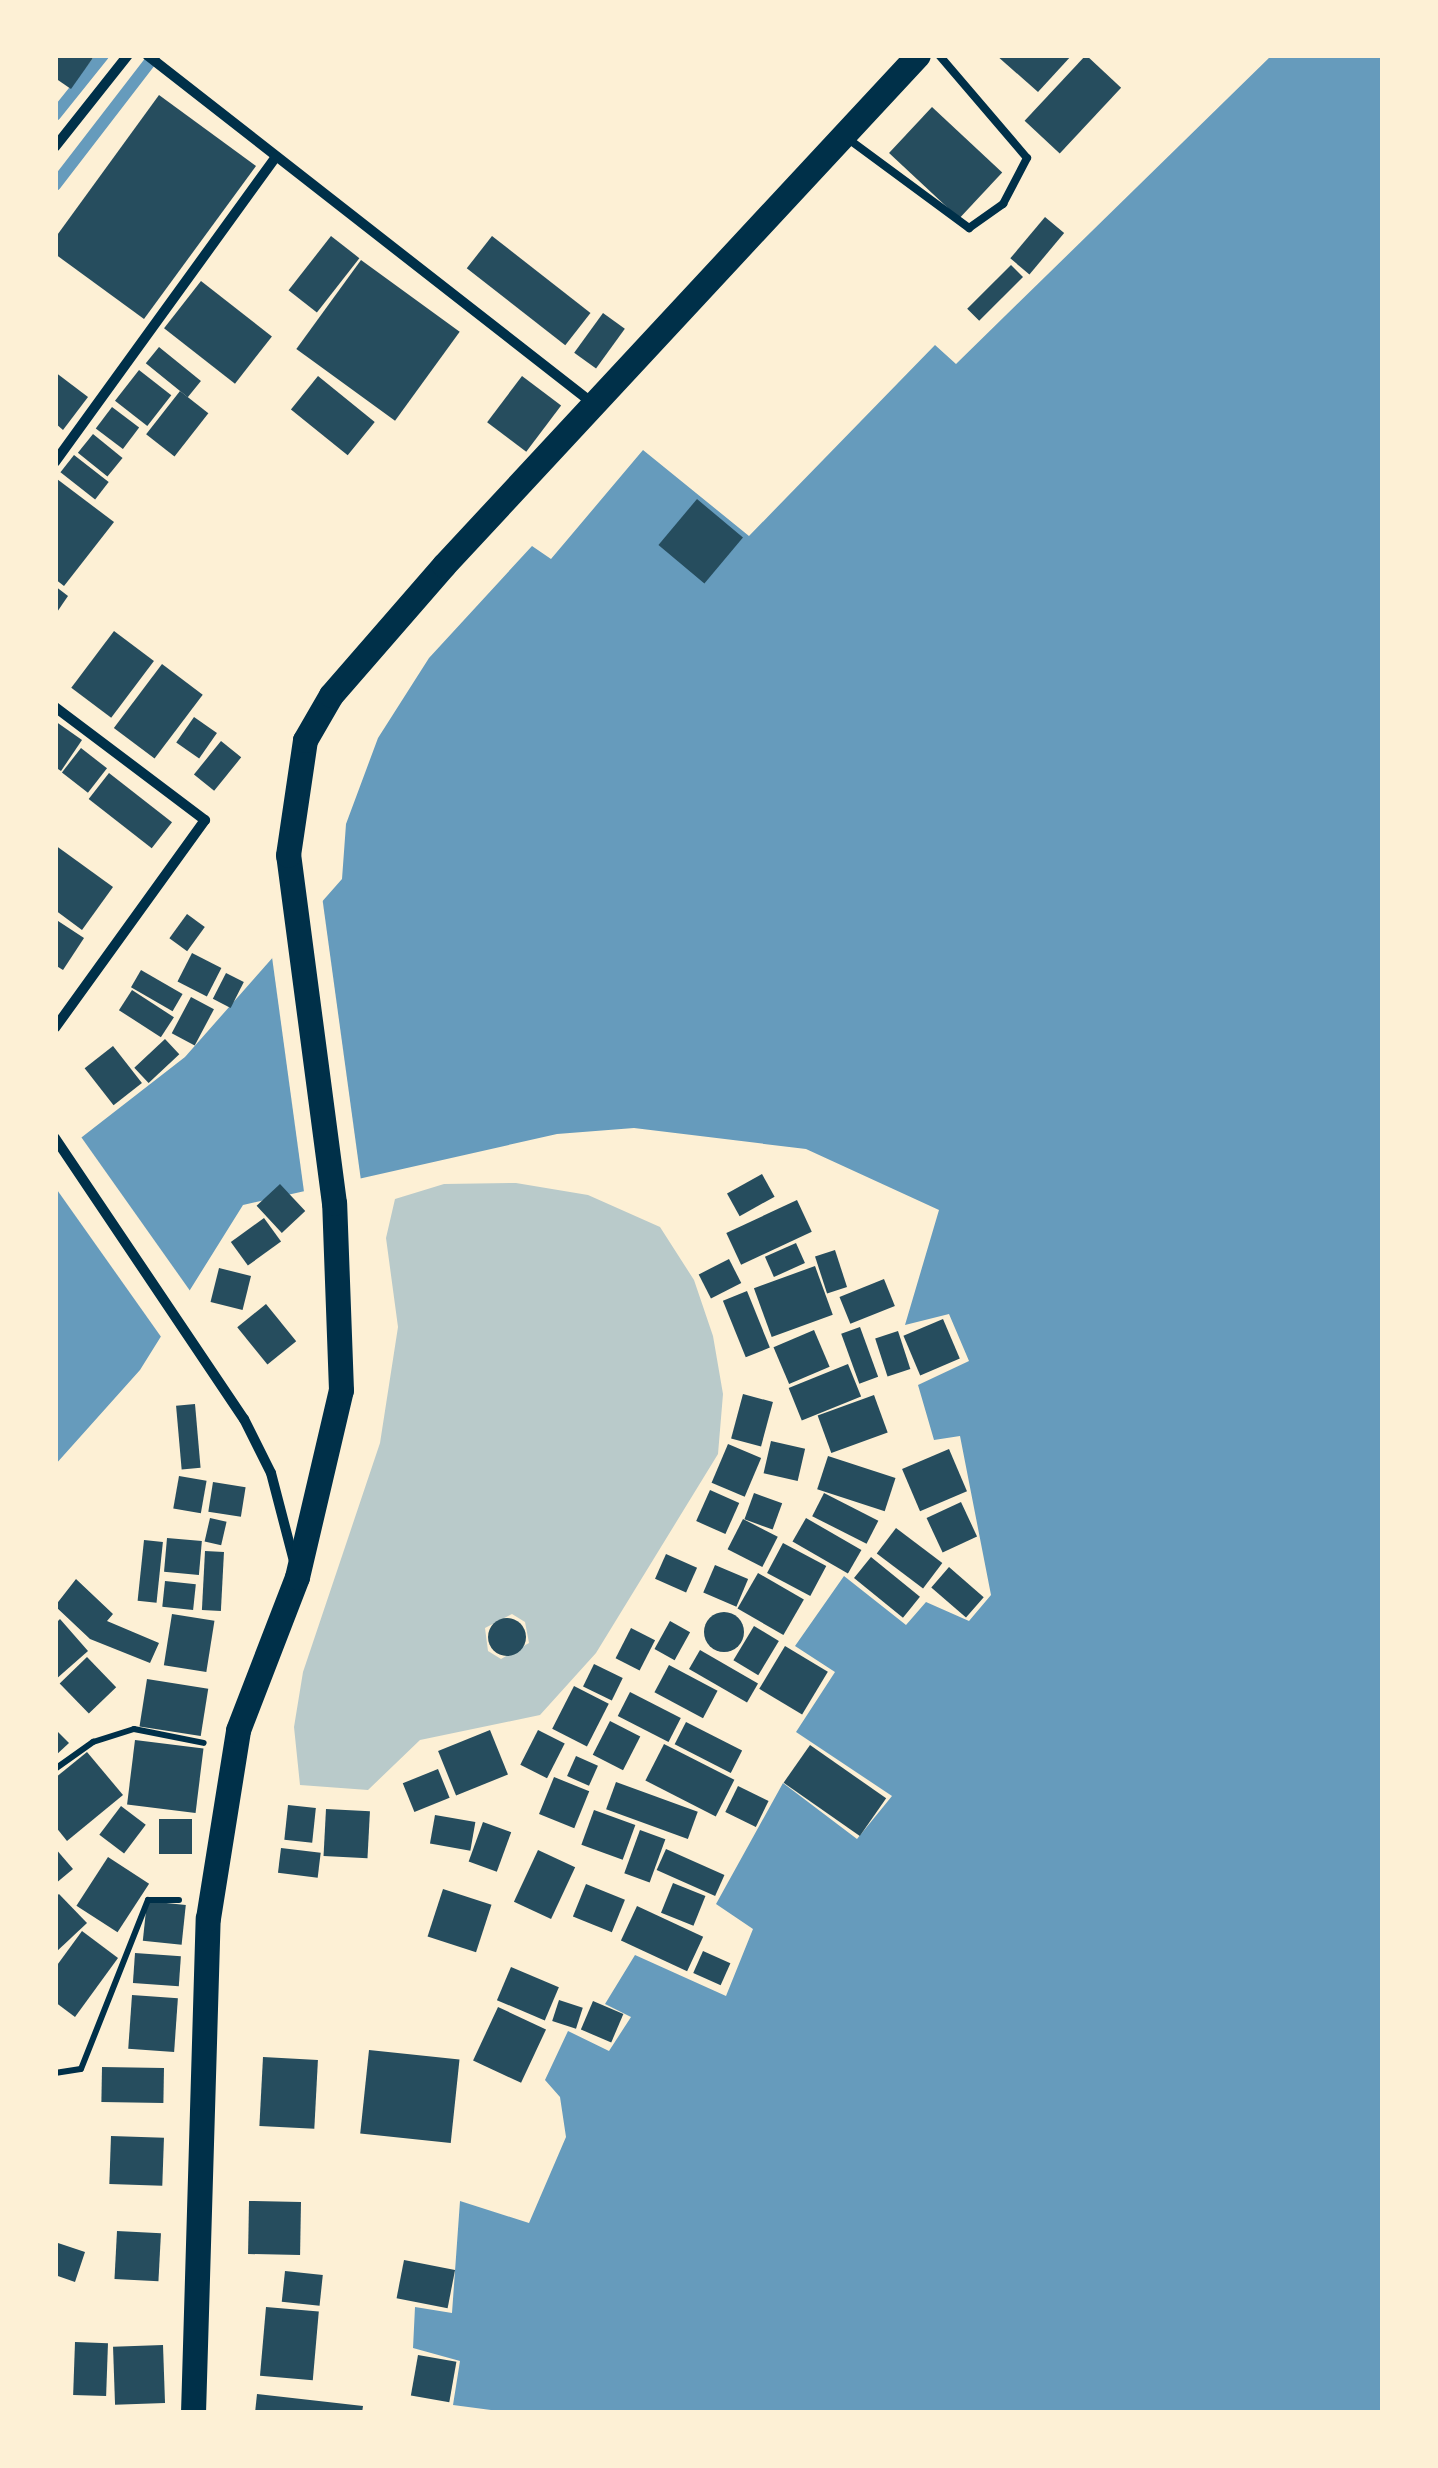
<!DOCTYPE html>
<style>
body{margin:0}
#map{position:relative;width:1438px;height:2468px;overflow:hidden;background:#fdf0d5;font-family:"Exo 2",sans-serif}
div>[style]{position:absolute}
.green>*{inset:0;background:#b9caca}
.water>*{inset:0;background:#669bbc}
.pier>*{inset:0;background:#fdf0d5}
.stream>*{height:12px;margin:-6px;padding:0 6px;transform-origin:6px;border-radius:6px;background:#669bbc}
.building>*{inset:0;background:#264d5e;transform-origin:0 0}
.round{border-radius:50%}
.path>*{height:6px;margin:-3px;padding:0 3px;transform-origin:3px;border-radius:3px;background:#003049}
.service>*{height:8px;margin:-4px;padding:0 4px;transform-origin:4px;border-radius:4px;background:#003049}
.minor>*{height:10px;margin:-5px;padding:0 5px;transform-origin:5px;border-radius:5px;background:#003049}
.primary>*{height:25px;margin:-12.5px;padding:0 12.5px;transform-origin:12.5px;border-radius:12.5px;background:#003049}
span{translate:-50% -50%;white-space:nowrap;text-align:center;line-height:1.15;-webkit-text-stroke:10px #fdf0d5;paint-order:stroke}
.frame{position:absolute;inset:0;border:58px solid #fdf0d5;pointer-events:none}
</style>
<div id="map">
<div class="green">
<div style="clip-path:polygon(evenodd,516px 1183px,588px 1195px,660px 1227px,694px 1280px,713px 1336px,723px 1394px,718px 1454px,596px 1653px,540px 1715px,420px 1740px,368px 1790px,300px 1785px,294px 1727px,303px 1672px,380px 1443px,398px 1327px,386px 1238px,395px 1199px,444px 1184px,516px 1183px,512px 1614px,525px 1622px,529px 1643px,501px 1659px,488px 1651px,485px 1628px,512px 1614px)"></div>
</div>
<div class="water">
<div style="clip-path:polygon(1272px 55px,1383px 55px,1383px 2413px,513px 2413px,453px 2405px,460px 2361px,413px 2348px,415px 2307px,452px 2313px,460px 2201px,529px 2223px,566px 2137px,560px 2097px,545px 2080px,568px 2031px,609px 2051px,631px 2017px,605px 2004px,635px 1955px,726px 1996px,753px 1929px,716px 1904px,783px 1783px,857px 1839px,892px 1796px,796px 1732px,835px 1672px,795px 1646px,844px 1576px,906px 1625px,926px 1602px,969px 1621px,991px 1595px,960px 1436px,934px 1440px,918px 1385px,969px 1361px,949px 1314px,905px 1325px,939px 1210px,806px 1149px,634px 1128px,557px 1134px,243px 1205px,140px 1370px,55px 1465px,55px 1158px,185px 1057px,342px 879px,346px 824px,378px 738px,429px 658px,532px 546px,551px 559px,643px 450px,749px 536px,935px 345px,956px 364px)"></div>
</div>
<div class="pier">
<div style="clip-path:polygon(322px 896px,362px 1188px,305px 1199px,272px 957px)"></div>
<div style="clip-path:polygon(79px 1134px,193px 1295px,164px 1341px,55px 1187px,55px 1152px)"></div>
</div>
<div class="stream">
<div style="left:55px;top:115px;width:77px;rotate:-51.3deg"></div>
<div style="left:55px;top:185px;width:164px;rotate:-52.4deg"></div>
</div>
<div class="building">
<div style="clip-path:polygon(55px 55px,95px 55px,71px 89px,55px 78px)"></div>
<div style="clip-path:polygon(996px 55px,1072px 55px,1038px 92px)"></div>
<div style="left:1086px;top:55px;width:48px;height:90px;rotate:43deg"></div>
<div style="clip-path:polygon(159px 95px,256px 166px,144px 319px,55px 254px,55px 238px)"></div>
<div style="left:932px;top:107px;width:96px;height:63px;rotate:43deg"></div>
<div style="left:1045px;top:217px;width:25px;height:54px;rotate:40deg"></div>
<div style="left:331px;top:236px;width:36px;height:69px;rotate:38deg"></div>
<div style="left:492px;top:236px;width:125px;height:41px;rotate:38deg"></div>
<div style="left:361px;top:260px;width:122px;height:110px;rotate:36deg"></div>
<div style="left:1011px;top:265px;width:17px;height:62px;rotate:45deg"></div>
<div style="left:201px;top:281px;width:90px;height:60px;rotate:38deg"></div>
<div style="left:603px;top:313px;width:27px;height:49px;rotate:36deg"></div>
<div style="left:159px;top:347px;width:54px;height:21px;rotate:39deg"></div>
<div style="left:139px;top:370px;width:41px;height:39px;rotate:38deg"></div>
<div style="clip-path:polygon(55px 372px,88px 397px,63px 430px,55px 423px)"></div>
<div style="left:318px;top:376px;width:73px;height:43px;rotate:39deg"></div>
<div style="left:522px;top:376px;width:49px;height:58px;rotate:37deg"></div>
<div style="left:180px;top:391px;width:36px;height:55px;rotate:38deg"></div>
<div style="left:112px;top:407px;width:34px;height:27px;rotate:37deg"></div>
<div style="left:93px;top:434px;width:38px;height:24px;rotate:39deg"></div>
<div style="left:74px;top:455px;width:44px;height:22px;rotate:38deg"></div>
<div style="clip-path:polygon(57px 479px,114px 522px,64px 586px,55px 579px)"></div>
<div style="left:697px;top:499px;width:60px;height:60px;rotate:40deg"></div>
<div style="clip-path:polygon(55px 586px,68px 596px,55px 615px)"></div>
<div style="left:114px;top:631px;width:50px;height:71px;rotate:37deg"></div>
<div style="left:162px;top:664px;width:51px;height:80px;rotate:37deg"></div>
<div style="left:194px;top:717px;width:28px;height:31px;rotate:35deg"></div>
<div style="clip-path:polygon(55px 721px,82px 740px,61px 771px,55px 767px)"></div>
<div style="left:221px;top:741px;width:26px;height:43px;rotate:39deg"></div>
<div style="left:81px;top:748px;width:33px;height:31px;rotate:38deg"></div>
<div style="left:109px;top:773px;width:80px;height:33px;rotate:38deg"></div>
<div style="clip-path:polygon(55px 845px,113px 887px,82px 930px,55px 910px)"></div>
<div style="left:187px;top:914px;width:22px;height:30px;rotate:36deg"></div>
<div style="clip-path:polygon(55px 919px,84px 938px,63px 970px,55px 965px)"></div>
<div style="left:192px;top:953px;width:33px;height:32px;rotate:27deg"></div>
<div style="left:141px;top:970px;width:48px;height:20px;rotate:30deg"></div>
<div style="left:226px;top:973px;width:20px;height:29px;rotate:27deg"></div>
<div style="left:132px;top:990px;width:50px;height:24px;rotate:33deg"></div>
<div style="left:191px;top:997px;width:26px;height:41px;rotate:28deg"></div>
<div style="left:165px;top:1039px;width:21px;height:42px;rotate:47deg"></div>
<div style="left:113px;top:1046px;width:47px;height:36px;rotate:52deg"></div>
<div style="left:762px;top:1174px;width:26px;height:40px;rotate:61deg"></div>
<div style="left:280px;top:1184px;width:37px;height:32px;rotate:47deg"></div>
<div style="left:797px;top:1200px;width:35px;height:78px;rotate:65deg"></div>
<div style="left:264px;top:1218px;width:29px;height:41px;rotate:54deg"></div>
<div style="left:796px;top:1243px;width:22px;height:34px;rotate:66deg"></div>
<div style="left:835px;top:1250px;width:39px;height:21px;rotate:72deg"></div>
<div style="left:729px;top:1259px;width:27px;height:34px;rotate:63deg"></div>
<div style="left:815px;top:1266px;width:52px;height:65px;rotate:70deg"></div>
<div style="left:219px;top:1268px;width:33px;height:35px;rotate:14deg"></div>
<div style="left:884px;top:1279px;width:29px;height:48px;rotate:68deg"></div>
<div style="left:747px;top:1291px;width:61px;height:26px;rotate:68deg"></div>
<div style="left:266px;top:1304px;width:48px;height:37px;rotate:51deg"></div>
<div style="left:943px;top:1319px;width:43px;height:43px;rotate:67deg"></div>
<div style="left:860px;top:1327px;width:53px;height:20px;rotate:70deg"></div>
<div style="left:814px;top:1330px;width:40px;height:44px;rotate:67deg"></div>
<div style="left:898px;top:1331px;width:40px;height:24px;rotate:72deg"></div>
<div style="left:848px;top:1364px;width:35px;height:64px;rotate:68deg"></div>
<div style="left:743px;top:1394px;width:31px;height:46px;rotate:15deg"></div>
<div style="left:874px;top:1395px;width:40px;height:60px;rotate:70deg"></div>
<div style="left:195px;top:1404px;width:64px;height:19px;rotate:85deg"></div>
<div style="left:771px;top:1441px;width:35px;height:33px;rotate:13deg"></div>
<div style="left:728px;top:1444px;width:36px;height:42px;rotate:23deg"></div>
<div style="left:949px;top:1449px;width:46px;height:51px;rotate:67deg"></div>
<div style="left:828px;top:1456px;width:71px;height:35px;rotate:18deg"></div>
<div style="left:179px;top:1476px;width:28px;height:33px;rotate:10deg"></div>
<div style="left:213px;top:1482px;width:33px;height:30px;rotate:9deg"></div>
<div style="left:710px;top:1490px;width:32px;height:34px;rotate:24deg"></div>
<div style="left:754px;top:1493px;width:30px;height:28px;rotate:20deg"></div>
<div style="left:824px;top:1493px;width:61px;height:26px;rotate:27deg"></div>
<div style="left:961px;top:1502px;width:38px;height:38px;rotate:65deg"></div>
<div style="left:210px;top:1518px;width:17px;height:24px;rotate:13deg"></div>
<div style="left:806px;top:1518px;width:64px;height:27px;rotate:30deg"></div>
<div style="left:743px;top:1519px;width:39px;height:34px;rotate:27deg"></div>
<div style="left:896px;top:1528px;width:58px;height:32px;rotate:37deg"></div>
<div style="left:167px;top:1538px;width:35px;height:34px;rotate:5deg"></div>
<div style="left:144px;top:1540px;width:19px;height:61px;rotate:6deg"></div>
<div style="left:783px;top:1543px;width:49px;height:34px;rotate:28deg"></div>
<div style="left:205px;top:1551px;width:19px;height:59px;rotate:3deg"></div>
<div style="left:666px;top:1554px;width:34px;height:27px;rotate:24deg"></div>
<div style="left:871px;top:1557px;width:63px;height:27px;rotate:39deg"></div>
<div style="left:715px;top:1565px;width:36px;height:30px;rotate:23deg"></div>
<div style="left:949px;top:1567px;width:46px;height:27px;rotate:41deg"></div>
<div style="left:758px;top:1573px;width:53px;height:41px;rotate:30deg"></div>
<div style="clip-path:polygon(76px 1579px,113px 1614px,107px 1621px,159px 1643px,150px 1663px,90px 1639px,55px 1606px)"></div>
<div style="left:165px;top:1581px;width:31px;height:26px;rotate:6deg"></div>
<div class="round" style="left:704px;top:1612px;width:40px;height:40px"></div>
<div style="left:172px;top:1614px;width:43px;height:52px;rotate:9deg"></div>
<div class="round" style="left:488px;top:1618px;width:38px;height:38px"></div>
<div style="clip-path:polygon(60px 1619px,88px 1651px,55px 1680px,55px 1624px)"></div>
<div style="left:670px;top:1621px;width:23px;height:32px;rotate:29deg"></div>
<div style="left:754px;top:1626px;width:29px;height:40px;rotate:31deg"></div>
<div style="left:631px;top:1628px;width:27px;height:34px;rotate:27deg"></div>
<div style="left:785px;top:1646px;width:50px;height:50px;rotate:31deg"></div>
<div style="left:700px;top:1650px;width:67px;height:22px;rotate:30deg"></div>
<div style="left:87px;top:1657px;width:42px;height:38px;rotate:46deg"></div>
<div style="left:594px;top:1664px;width:32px;height:25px;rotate:26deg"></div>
<div style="left:669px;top:1665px;width:55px;height:31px;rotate:28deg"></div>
<div style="left:147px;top:1679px;width:62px;height:48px;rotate:9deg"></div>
<div style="left:574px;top:1686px;width:39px;height:48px;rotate:27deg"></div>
<div style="left:630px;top:1692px;width:57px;height:27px;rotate:27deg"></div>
<div style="left:610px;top:1721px;width:34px;height:38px;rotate:27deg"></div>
<div style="left:686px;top:1722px;width:63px;height:25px;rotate:27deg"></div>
<div style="clip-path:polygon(55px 1729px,69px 1743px,55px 1756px)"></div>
<div style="left:490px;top:1730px;width:48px;height:56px;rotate:68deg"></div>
<div style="left:538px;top:1730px;width:30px;height:39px;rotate:27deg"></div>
<div style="left:135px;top:1740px;width:69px;height:65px;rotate:7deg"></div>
<div style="left:664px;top:1744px;width:79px;height:41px;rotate:27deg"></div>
<div style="left:810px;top:1745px;width:93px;height:46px;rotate:35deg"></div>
<div style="clip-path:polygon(87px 1752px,123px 1795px,67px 1841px,55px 1826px,55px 1778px)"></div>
<div style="left:576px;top:1756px;width:24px;height:22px;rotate:24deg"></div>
<div style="left:438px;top:1769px;width:31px;height:38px;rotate:68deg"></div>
<div style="left:554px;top:1777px;width:38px;height:40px;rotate:22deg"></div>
<div style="left:616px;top:1782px;width:87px;height:29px;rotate:20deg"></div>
<div style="left:738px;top:1786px;width:34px;height:29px;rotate:26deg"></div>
<div style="left:288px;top:1805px;width:28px;height:35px;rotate:6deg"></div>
<div style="left:121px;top:1806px;width:31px;height:36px;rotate:37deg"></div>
<div style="left:326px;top:1809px;width:44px;height:47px;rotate:3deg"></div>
<div style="left:594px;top:1810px;width:44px;height:37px;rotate:20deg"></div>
<div style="left:435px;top:1815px;width:41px;height:29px;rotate:10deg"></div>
<div style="left:159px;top:1819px;width:33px;height:35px"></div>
<div style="left:483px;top:1822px;width:30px;height:42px;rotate:20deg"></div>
<div style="left:640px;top:1830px;width:27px;height:46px;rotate:20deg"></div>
<div style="clip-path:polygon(55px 1848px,73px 1869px,55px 1884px)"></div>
<div style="left:281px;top:1848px;width:40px;height:25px;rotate:7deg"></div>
<div style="left:666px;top:1849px;width:64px;height:23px;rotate:24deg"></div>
<div style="left:538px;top:1850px;width:41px;height:57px;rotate:25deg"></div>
<div style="left:108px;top:1857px;width:49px;height:58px;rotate:33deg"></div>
<div style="left:673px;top:1883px;width:35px;height:32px;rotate:22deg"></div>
<div style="left:586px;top:1884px;width:42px;height:35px;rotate:22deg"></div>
<div style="left:443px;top:1889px;width:51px;height:50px;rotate:18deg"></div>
<div style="clip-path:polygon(59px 1894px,87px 1923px,55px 1953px,55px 1897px)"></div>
<div style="left:147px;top:1901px;width:39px;height:40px;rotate:6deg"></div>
<div style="left:637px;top:1906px;width:73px;height:38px;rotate:25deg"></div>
<div style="clip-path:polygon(82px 1931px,118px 1958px,75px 2017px,55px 2002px,55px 1968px)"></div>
<div style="left:703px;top:1951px;width:30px;height:24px;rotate:24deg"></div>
<div style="left:135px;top:1953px;width:46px;height:30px;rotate:4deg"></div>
<div style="left:511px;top:1967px;width:52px;height:36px;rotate:23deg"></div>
<div style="left:132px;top:1995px;width:46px;height:54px;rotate:4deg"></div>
<div style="left:559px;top:2000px;width:25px;height:22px;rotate:18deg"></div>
<div style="left:593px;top:2001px;width:33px;height:31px;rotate:23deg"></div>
<div style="left:498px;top:2007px;width:53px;height:59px;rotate:25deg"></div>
<div style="left:369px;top:2050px;width:91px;height:84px;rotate:6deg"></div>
<div style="left:263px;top:2057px;width:55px;height:69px;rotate:3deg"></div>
<div style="left:102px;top:2067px;width:62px;height:35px;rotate:1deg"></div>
<div style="left:111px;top:2136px;width:53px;height:48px;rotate:2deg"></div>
<div style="left:249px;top:2201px;width:52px;height:53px;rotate:1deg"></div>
<div style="left:117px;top:2231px;width:44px;height:48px;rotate:3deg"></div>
<div style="clip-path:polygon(55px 2242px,85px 2252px,75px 2282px,55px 2275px)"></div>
<div style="left:404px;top:2260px;width:52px;height:39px;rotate:11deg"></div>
<div style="left:285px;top:2271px;width:38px;height:31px;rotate:6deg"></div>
<div style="left:266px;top:2307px;width:53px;height:69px;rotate:5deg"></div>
<div style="left:75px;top:2342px;width:33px;height:53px;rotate:2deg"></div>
<div style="left:163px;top:2345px;width:58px;height:50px;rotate:88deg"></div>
<div style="left:418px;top:2355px;width:39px;height:41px;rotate:10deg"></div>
<div style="clip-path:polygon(257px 2394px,363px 2406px,362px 2413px,255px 2413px)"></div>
</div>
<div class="path">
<div style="left:55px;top:1769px;width:47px;rotate:-35.4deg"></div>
<div style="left:93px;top:1742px;width:43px;rotate:-17.6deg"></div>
<div style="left:134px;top:1729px;width:71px;rotate:11.3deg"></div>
<div style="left:55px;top:2073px;width:26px;rotate:-9deg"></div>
<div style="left:81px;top:2069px;width:182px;rotate:-68.4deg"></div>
<div style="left:148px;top:1900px;width:31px"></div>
</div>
<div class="service">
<div style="left:847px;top:138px;width:152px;rotate:36.4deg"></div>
<div style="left:969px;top:228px;width:42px;rotate:-35.2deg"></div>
<div style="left:1003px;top:204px;width:52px;rotate:-62.4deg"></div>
<div style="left:1027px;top:158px;width:135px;rotate:-130.5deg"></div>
</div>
<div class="minor">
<div style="left:147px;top:55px;width:564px;rotate:38.01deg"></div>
<div style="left:55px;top:147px;width:117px;rotate:-51.6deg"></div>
<div style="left:55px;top:462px;width:377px;rotate:-54.1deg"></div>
<div style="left:55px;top:707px;width:188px;rotate:37deg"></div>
<div style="left:205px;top:820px;width:256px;rotate:125.8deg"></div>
<div style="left:55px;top:1138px;width:339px;rotate:56.1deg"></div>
<div style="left:244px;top:1419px;width:60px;rotate:63.4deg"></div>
<div style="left:271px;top:1473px;width:91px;rotate:75.4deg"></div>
</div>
<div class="primary">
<div style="left:193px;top:2413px;width:495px;rotate:-88.3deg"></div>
<div style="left:208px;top:1918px;width:190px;rotate:-80.9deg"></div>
<div style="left:238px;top:1730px;width:164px;rotate:-68.9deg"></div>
<div style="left:297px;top:1577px;width:192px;rotate:-76.8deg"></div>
<div style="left:341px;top:1390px;width:187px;rotate:-92.1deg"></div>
<div style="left:334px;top:1203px;width:351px;rotate:-97.5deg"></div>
<div style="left:288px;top:855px;width:116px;rotate:-81.6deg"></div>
<div style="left:305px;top:740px;width:52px;rotate:-60deg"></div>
<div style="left:331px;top:695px;width:172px;rotate:-49deg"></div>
<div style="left:444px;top:565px;width:696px;rotate:-47.1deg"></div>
</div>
<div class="frame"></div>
</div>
